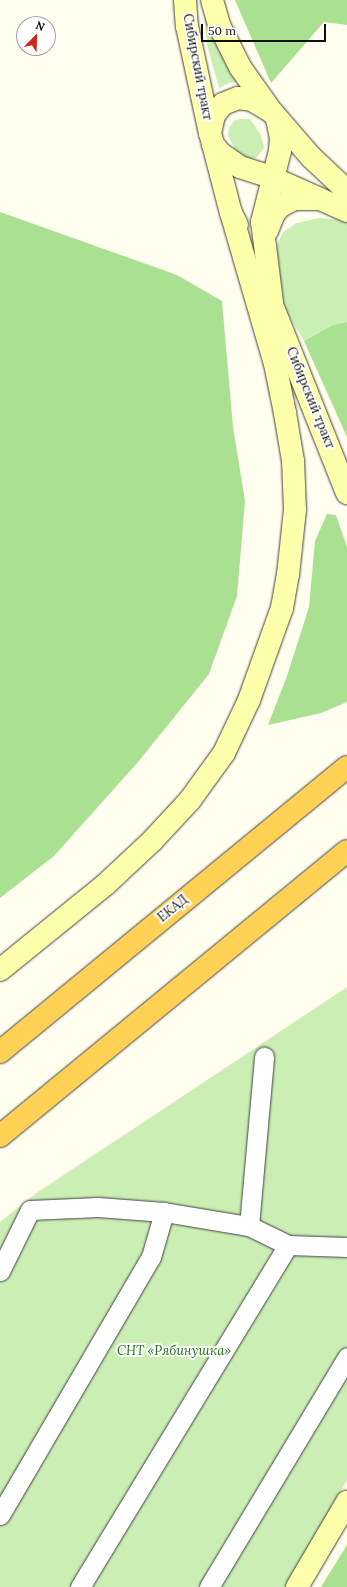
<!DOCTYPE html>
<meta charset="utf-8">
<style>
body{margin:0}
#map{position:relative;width:347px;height:1587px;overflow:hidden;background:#fffeef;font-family:Lora,serif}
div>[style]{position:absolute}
.green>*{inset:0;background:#caeeb4}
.forest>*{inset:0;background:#aae091}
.roads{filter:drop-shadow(0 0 1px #414141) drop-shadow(0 0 1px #414141)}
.minor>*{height:19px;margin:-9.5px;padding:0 9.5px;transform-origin:9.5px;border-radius:9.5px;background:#fff}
.secondary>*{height:22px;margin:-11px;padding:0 11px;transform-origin:11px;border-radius:11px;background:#fdffaa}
.trunk>*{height:22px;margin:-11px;padding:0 11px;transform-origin:11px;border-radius:11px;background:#ffd256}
span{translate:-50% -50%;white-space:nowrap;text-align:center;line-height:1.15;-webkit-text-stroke:4px #fff;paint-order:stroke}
.street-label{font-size:13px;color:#0e0e0e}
.park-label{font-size:13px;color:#1d6d17;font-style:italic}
.north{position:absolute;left:16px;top:16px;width:40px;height:40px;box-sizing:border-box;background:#fff;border:1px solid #9f9f9f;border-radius:50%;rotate:23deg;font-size:11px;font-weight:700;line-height:16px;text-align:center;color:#0e0e0e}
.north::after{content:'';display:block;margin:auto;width:14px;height:18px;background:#cc2717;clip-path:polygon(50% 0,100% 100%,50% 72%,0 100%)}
.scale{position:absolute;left:201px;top:24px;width:125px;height:18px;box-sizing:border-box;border:2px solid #0e0e0e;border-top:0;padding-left:5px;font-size:12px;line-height:14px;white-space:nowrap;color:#0e0e0e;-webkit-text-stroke:3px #fff;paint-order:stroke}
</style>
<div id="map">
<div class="green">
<div style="clip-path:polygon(204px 9px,237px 82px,229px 83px,219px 88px,207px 45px)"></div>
<div style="clip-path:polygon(240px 119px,250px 119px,261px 135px,264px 148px,256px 158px,241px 160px,228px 136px,229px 128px,234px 121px)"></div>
<div style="clip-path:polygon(319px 218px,342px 220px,347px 224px,347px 322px,333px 325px,304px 341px,275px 292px,273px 254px,283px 232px,297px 223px)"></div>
<div style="clip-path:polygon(347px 987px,347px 1480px,315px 1537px,285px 1587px,0 1587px,0 1222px,35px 1194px)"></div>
</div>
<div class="forest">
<div style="clip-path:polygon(235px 0,347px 0,347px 25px,324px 22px,271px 83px)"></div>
<div style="clip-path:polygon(0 212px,177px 275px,222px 301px,233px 427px,245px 501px,237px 596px,209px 674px,138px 762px,54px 856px,0 898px)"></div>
<div style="clip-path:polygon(347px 322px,347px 437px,304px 341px,333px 325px)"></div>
<div style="clip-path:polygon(327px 514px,336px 515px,347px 547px,347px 702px,321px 713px,268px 725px,287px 676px,309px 607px,315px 541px)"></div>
<div style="clip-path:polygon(347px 1545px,347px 1587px,321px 1587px)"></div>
</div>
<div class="roads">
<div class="minor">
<div style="left:249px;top:1226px;width:170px;rotate:-84.9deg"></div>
<div style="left:0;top:1271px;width:68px;rotate:-63.8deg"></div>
<div style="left:30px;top:1210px;width:68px;rotate:-2.5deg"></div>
<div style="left:98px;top:1207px;width:66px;rotate:4.3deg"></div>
<div style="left:164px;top:1212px;width:86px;rotate:9.4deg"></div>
<div style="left:249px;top:1226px;width:43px;rotate:26deg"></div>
<div style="left:288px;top:1245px;width:59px;rotate:1.9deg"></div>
<div style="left:0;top:1515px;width:299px;rotate:-59.7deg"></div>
<div style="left:151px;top:1257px;width:47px;rotate:-73.9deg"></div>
<div style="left:80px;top:1587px;width:400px;rotate:-58.7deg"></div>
<div style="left:209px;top:1587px;width:268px;rotate:-59deg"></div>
</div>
<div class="secondary">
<div style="left:185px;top:0;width:26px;rotate:86deg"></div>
<div style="left:187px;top:26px;width:109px;rotate:77.9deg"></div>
<div style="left:210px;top:133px;width:11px;rotate:75deg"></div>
<div style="left:213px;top:144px;width:11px;rotate:52deg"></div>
<div style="left:220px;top:153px;width:24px;rotate:35deg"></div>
<div style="left:240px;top:167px;width:35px;rotate:18deg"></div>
<div style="left:273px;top:178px;width:81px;rotate:24deg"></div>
<div style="left:212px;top:0;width:26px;rotate:74deg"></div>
<div style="left:219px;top:25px;width:47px;rotate:63.4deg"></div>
<div style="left:240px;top:67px;width:50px;rotate:54.7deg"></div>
<div style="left:210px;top:133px;width:18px;rotate:-77deg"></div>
<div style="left:214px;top:115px;width:14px;rotate:-51deg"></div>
<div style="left:223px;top:104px;width:16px;rotate:-22deg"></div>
<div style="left:238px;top:98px;width:14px;rotate:8deg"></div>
<div style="left:252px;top:100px;width:23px;rotate:31deg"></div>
<div style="left:272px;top:112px;width:60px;rotate:49.1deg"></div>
<div style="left:311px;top:157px;width:50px;rotate:43.4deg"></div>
<div style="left:213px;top:144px;width:71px;rotate:75.4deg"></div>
<div style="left:231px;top:213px;width:13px;rotate:63deg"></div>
<div style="left:267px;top:231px;width:18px;rotate:-68deg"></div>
<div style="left:274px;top:214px;width:9px;rotate:-54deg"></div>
<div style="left:279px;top:207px;width:17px;rotate:-28deg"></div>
<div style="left:294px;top:199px;width:24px"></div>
<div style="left:265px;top:287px;width:222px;rotate:68.3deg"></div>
<div style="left:272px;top:302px;width:81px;rotate:-97.1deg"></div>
<div style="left:262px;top:222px;width:73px;rotate:-75.8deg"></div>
<div style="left:280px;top:151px;width:13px;rotate:-86deg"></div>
<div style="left:281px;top:138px;width:19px;rotate:-102deg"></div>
<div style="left:0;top:970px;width:135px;rotate:-39deg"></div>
<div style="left:105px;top:885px;width:64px;rotate:-43.1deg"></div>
<div style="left:152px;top:841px;width:56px;rotate:-47.2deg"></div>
<div style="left:190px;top:800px;width:58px;rotate:-54.1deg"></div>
<div style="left:224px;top:753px;width:59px;rotate:-64.7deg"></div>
<div style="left:249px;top:700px;width:98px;rotate:-70.3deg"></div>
<div style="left:282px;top:608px;width:34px;rotate:-80deg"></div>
<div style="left:288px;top:575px;width:65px;rotate:-83.9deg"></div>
<div style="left:295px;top:510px;width:49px;rotate:-92.3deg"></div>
<div style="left:293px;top:461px;width:49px;rotate:-99.5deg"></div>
<div style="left:285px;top:413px;width:50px;rotate:-101.5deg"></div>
<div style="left:275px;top:364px;width:157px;rotate:-106.2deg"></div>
<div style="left:297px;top:1587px;width:99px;rotate:-59.5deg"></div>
</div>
<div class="trunk">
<div style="left:0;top:1052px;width:449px;rotate:-39.4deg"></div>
<div style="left:0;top:1136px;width:449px;rotate:-39.4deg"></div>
</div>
</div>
<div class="street-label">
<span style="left:197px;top:67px;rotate:79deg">Сибирский тракт</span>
<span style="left:310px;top:398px;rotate:68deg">Сибирский тракт</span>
<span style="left:173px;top:909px;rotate:-39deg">ЕКАД</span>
</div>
<div class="park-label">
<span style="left:174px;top:1351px">СНТ «Рябинушка»</span>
</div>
<div class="north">N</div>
<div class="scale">50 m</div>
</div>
